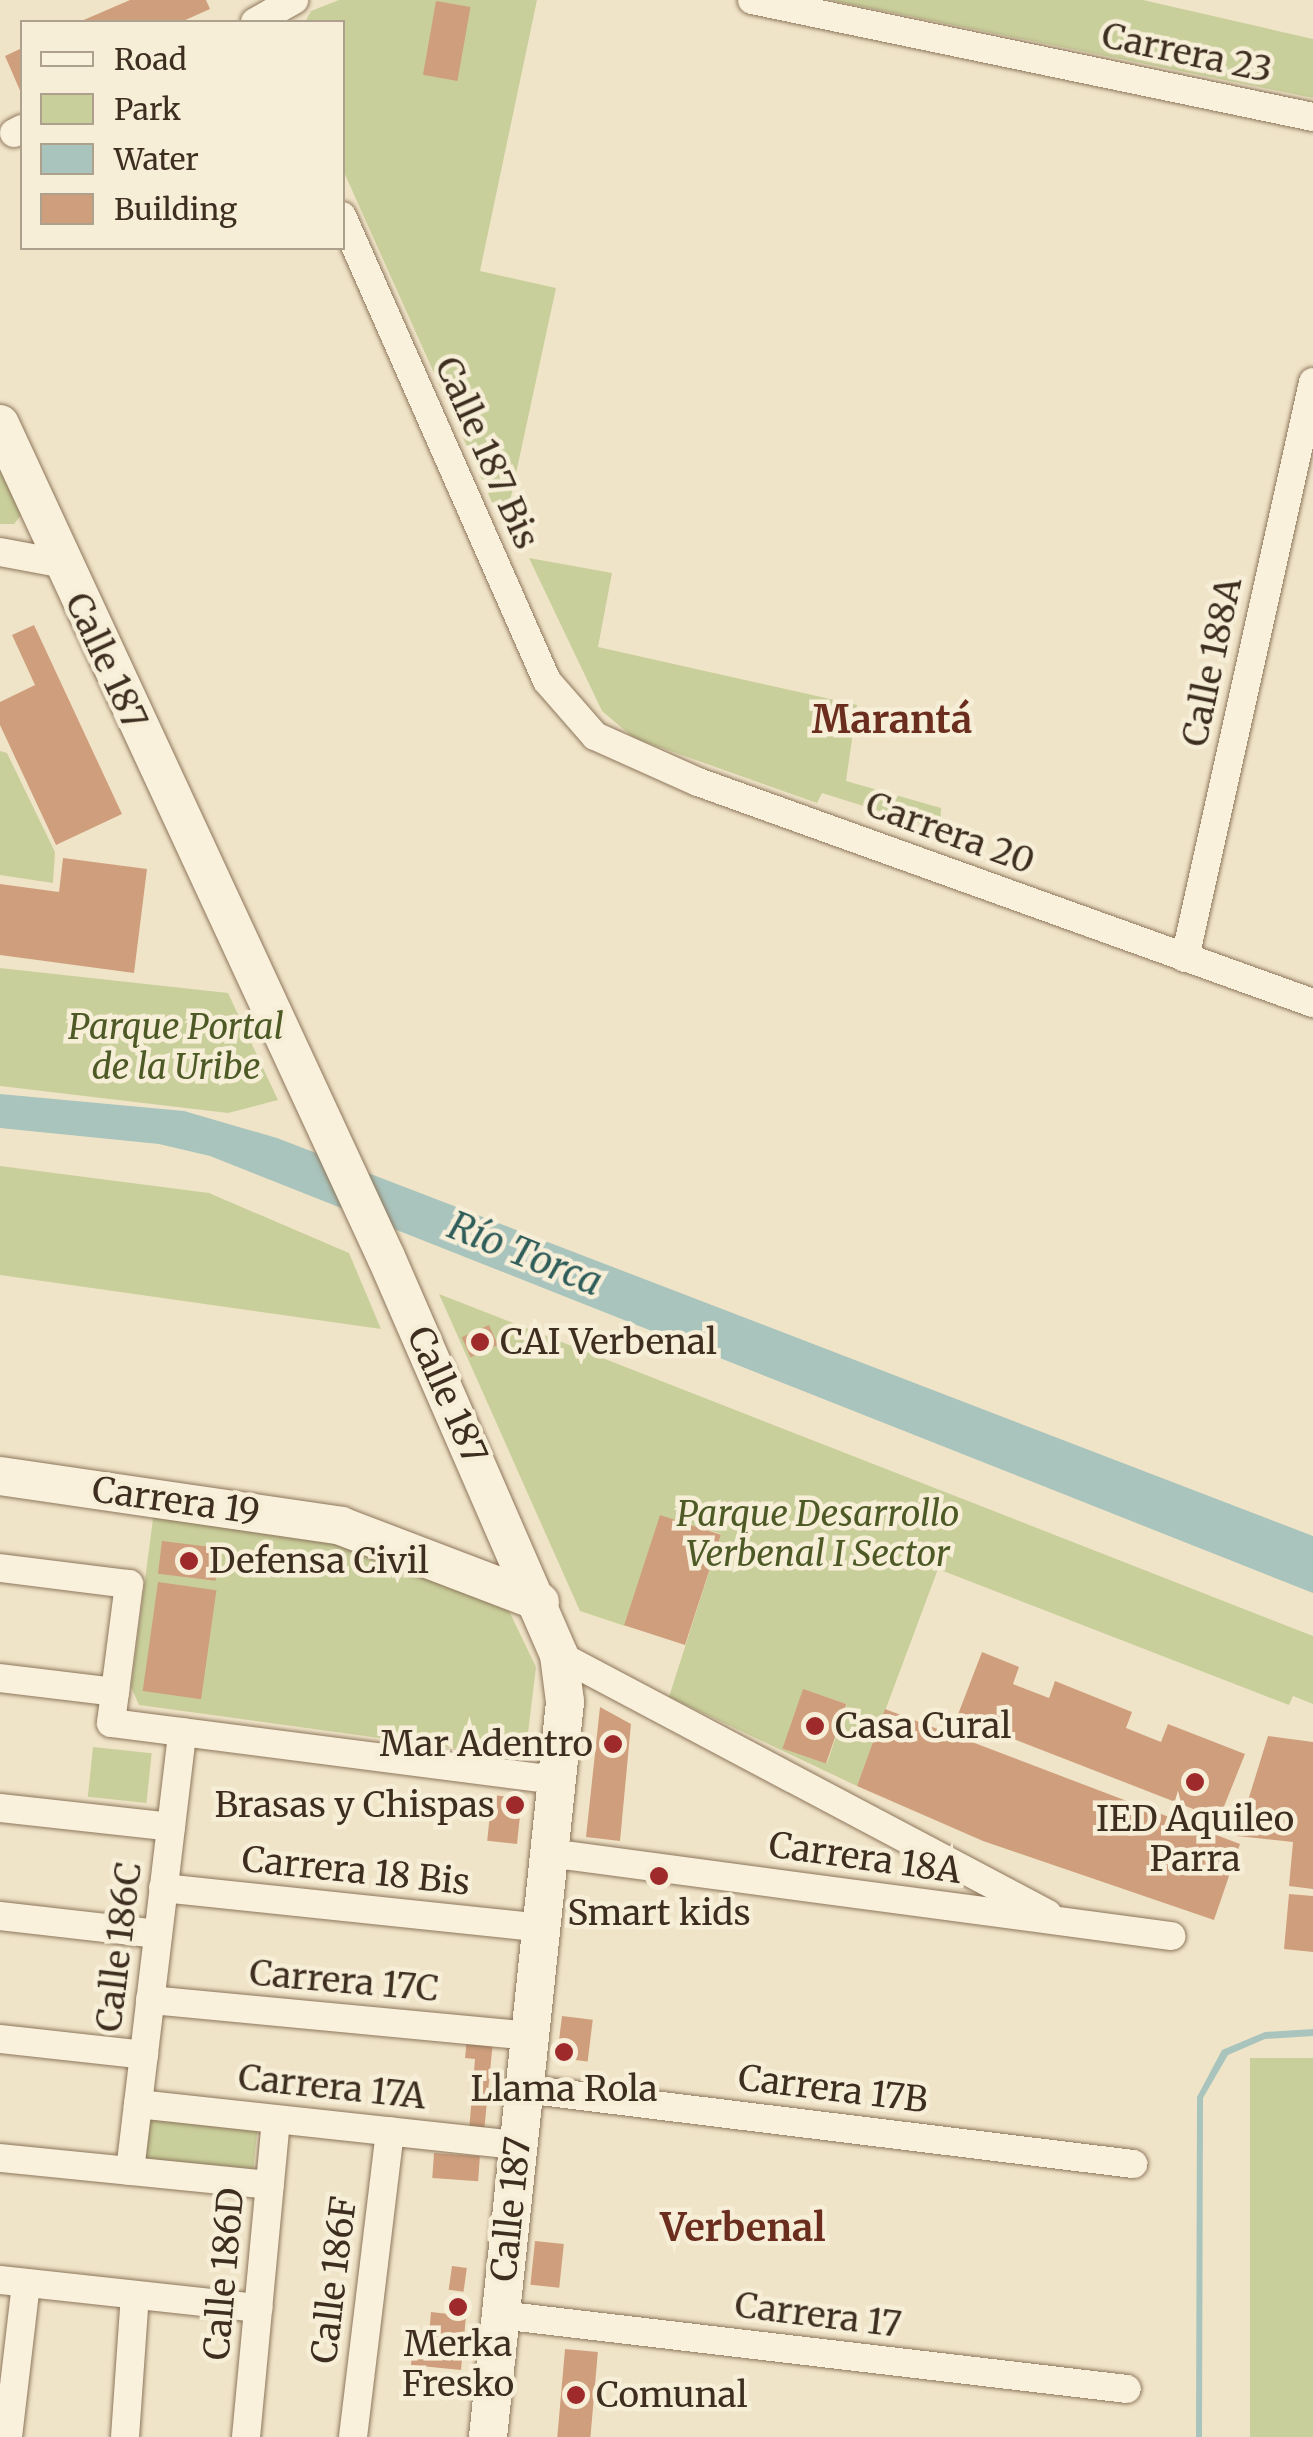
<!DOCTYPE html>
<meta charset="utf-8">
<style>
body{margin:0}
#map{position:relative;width:1313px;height:2437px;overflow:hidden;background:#f0e4c8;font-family:Merriweather,serif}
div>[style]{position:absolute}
.green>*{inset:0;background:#c9cf9b;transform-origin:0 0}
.water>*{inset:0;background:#a9c4bc}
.building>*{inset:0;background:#cf9f7d;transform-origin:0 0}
.roads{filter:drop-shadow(0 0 2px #8d765c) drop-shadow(0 0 2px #8d765c)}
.street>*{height:28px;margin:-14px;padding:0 14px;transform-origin:14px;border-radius:14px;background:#faf1dc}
.secondary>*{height:38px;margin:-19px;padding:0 19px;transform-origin:19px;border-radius:19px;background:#faf1dc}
.dots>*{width:28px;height:28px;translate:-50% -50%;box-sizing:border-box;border:5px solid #f7eed8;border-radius:50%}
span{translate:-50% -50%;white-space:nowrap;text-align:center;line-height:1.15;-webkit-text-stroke:9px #f7eed8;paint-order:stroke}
.street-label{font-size:35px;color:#3d2e20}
.park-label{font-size:35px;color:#4d5a26;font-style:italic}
.poi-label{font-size:35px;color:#3d2e20}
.left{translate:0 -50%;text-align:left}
.right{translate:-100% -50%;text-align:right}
.neighbourhood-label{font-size:38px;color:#6b2e1e;font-weight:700}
.water-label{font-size:38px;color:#2f5d5a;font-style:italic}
.legend{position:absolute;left:20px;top:20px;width:325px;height:230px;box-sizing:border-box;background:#f7eed8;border:2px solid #ada18e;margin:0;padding:12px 18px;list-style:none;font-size:30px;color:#3d2e20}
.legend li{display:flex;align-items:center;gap:20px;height:50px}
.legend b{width:50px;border:2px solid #ada18e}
</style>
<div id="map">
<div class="green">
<div style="clip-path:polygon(339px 0,537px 0,480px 271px,556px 288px,504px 529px,343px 170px,342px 22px,305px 22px,311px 11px)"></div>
<div style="clip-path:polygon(830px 0,1143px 0,1313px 39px,1313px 98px)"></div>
<div style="clip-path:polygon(0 447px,22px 514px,14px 524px,0 524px)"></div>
<div style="clip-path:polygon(529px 558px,612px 573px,598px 647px,857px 705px,846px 781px,941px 808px,940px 830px,822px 793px,817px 803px,634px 738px,602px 711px)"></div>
<div style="clip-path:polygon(0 751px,7px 753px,55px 852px,53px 883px,0 875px)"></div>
<div style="clip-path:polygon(0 968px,228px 993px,278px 1100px,228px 1113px,0 1086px)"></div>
<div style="clip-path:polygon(0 1166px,209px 1193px,349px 1253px,381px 1329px,0 1275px)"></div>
<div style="clip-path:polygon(evenodd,439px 1294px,1313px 1636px,1313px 1704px,1293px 1696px,1289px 1705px,938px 1569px,857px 1786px,669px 1697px,721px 1534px,660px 1516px,625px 1626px,580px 1611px,439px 1294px,803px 1690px,847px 1704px,827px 1763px,784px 1748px,803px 1690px)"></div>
<div style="clip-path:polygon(154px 1511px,319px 1532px,509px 1611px,536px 1667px,525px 1758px,139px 1705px,131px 1687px)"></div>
<div style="left:93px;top:1747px;width:59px;height:50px;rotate:6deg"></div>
<div style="left:1313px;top:2058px;width:379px;height:63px;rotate:90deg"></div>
<div style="left:141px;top:2118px;width:117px;height:41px;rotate:6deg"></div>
</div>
<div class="water">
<div style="clip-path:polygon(0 1094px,184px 1111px,277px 1138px,1313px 1536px,1313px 1593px,210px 1156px,159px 1144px,0 1128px)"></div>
<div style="clip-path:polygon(1313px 2029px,1313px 2036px,1265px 2039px,1228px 2055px,1203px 2098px,1202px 2437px,1196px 2437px,1197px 2097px,1222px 2050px,1265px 2032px)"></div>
</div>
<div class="building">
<div style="clip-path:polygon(130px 0,206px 0,210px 9px,181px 22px,79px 22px)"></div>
<div style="left:436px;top:1px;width:35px;height:75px;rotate:10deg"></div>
<div style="clip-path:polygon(22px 48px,22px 95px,5px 56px)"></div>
<div style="clip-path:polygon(34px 625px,122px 814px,56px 845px,0 725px,0 702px,35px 685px,12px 635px)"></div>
<div style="clip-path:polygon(63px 858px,147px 869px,134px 973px,0 955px,0 884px,59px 892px)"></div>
<div style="left:489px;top:1325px;width:22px;height:30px;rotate:66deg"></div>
<div style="left:660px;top:1515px;width:64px;height:116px;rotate:18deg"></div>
<div style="left:162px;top:1541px;width:58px;height:33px;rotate:7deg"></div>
<div style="left:158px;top:1582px;width:59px;height:110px;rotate:8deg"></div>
<div style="clip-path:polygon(982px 1652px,1019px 1667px,1013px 1684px,1049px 1698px,1055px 1681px,1132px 1712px,1126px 1728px,1161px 1742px,1168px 1724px,1245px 1754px,1219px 1819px,957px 1717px)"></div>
<div style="left:803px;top:1689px;width:46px;height:63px;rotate:19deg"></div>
<div style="clip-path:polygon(600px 1707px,631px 1724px,620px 1841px,586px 1837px)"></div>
<div style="clip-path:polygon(885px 1709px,1240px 1844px,1214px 1920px,983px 1841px,857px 1786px)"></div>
<div style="clip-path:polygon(1268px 1736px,1313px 1742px,1313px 1889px,1289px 1886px,1293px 1842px,1237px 1836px)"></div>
<div style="left:492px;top:1795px;width:30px;height:46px;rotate:6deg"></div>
<div style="clip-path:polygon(1289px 1894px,1313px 1896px,1313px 1952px,1284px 1949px)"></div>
<div style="left:562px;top:2016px;width:31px;height:42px;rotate:7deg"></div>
<div style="clip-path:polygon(467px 2038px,493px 2041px,484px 2132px,469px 2131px,475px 2059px,465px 2058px)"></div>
<div style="left:434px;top:2153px;width:46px;height:25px;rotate:4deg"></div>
<div style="left:535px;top:2241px;width:29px;height:44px;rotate:6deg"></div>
<div style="left:452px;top:2266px;width:15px;height:24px;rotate:8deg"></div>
<div style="clip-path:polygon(431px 2312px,466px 2316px,461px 2370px,411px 2365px,414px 2333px,429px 2335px)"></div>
<div style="left:565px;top:2349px;width:33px;height:89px;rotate:5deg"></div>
</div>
<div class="roads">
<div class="street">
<div style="left:752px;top:0;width:573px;rotate:11.78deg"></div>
<div style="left:255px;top:22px;width:45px;rotate:-29.4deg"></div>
<div style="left:14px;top:133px;width:9px;rotate:-27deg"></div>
<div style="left:342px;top:216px;width:508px;rotate:66.21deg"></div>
<div style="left:547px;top:681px;width:73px;rotate:48.9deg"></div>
<div style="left:595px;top:736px;width:113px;rotate:24.1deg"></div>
<div style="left:698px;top:782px;width:654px;rotate:19.77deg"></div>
<div style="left:0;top:552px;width:60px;rotate:10.6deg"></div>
<div style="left:1185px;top:958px;width:590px;rotate:-77.47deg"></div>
<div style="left:0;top:1568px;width:130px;rotate:7.1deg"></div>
<div style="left:129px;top:1584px;width:140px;rotate:97.4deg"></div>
<div style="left:111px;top:1723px;width:449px;rotate:7.3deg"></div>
<div style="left:559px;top:1655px;width:553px;rotate:27.91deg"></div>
<div style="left:0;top:1678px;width:116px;rotate:6.9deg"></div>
<div style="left:0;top:1808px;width:172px;rotate:6.3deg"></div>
<div style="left:549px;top:1853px;width:628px;rotate:7.6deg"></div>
<div style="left:163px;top:1888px;width:381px;rotate:6deg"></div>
<div style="left:0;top:1916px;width:159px;rotate:6.5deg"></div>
<div style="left:150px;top:2000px;width:382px;rotate:5.4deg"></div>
<div style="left:0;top:2039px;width:145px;rotate:6.3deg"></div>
<div style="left:524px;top:2089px;width:614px;rotate:7.02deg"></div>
<div style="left:138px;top:2104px;width:382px;rotate:6.2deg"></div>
<div style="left:0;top:2158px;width:271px;rotate:5.7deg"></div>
<div style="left:130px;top:2171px;width:442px;rotate:-83.2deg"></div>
<div style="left:0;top:2280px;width:260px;rotate:6.2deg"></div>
<div style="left:500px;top:2315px;width:631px;rotate:6.73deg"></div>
<div style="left:8px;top:2437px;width:155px;rotate:-83.3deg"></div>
<div style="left:125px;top:2437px;width:142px;rotate:-86deg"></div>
<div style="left:246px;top:2437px;width:319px;rotate:-84.6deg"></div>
<div style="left:353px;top:2437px;width:308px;rotate:-83.1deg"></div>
</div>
<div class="secondary">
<div style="left:0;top:424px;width:918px;rotate:65.14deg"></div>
<div style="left:386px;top:1257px;width:434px;rotate:66.5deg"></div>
<div style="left:559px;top:1655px;width:47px;rotate:82.7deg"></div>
<div style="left:565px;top:1702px;width:739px;rotate:95.98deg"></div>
<div style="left:0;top:1476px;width:345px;rotate:8.3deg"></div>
<div style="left:341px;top:1526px;width:213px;rotate:20.9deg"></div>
</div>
</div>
<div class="dots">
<div style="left:480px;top:1342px;background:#9e2a2b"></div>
<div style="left:189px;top:1561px;background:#9e2a2b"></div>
<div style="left:815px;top:1726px;background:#9e2a2b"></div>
<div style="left:613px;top:1744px;background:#9e2a2b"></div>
<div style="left:1195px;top:1782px;background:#9e2a2b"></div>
<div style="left:515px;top:1805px;background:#9e2a2b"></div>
<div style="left:659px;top:1876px;background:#9e2a2b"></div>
<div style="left:564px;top:2052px;background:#9e2a2b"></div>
<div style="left:458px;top:2307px;background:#9e2a2b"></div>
<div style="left:576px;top:2395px;background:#9e2a2b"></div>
</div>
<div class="street-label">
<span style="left:1187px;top:53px;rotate:12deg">Carrera 23</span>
<span style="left:487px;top:453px;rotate:66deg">Calle 187 Bis</span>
<span style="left:106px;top:661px;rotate:65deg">Calle 187</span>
<span style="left:1212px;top:662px;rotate:-78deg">Calle 188A</span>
<span style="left:950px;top:833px;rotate:20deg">Carrera 20</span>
<span style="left:447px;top:1395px;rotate:66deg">Calle 187</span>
<span style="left:176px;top:1501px;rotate:8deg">Carrera 19</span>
<span style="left:865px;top:1858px;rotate:8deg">Carrera 18A</span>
<span style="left:356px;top:1871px;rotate:6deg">Carrera 18 Bis</span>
<span style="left:119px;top:1947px;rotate:-83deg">Calle 186C</span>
<span style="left:344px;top:1981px;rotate:5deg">Carrera 17C</span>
<span style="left:332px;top:2087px;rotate:6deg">Carrera 17A</span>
<span style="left:833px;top:2089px;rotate:7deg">Carrera 17B</span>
<span style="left:511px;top:2209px;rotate:-84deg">Calle 187</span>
<span style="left:224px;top:2274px;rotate:-85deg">Calle 186D</span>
<span style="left:334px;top:2280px;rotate:-83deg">Calle 186F</span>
<span style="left:818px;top:2315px;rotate:7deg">Carrera 17</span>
</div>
<div class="park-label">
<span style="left:176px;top:1047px">Parque Portal<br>de la Uribe</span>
<span style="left:818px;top:1534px">Parque Desarrollo<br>Verbenal I Sector</span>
</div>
<div class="poi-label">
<span class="left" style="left:500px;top:1342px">CAI Verbenal</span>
<span class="left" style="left:209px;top:1561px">Defensa Civil</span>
<span class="left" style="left:835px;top:1726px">Casa Cural</span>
<span class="right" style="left:593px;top:1744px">Mar Adentro</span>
<span class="right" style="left:495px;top:1805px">Brasas y Chispas</span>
<span style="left:1195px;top:1839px">IED Aquileo<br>Parra</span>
<span style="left:659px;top:1913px">Smart kids</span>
<span style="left:564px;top:2089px">Llama Rola</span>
<span style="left:458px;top:2364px">Merka<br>Fresko</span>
<span class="left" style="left:596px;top:2395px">Comunal</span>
</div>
<div class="neighbourhood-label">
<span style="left:892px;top:720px">Marantá</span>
<span style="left:743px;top:2228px">Verbenal</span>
</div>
<div class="water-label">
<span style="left:525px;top:1254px;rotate:22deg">Río Torca</span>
</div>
<ul class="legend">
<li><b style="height:12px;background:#faf1dc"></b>Road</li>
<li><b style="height:28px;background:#c9cf9b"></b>Park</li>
<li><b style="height:28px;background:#a9c4bc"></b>Water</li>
<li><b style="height:28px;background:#cf9f7d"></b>Building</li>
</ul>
</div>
